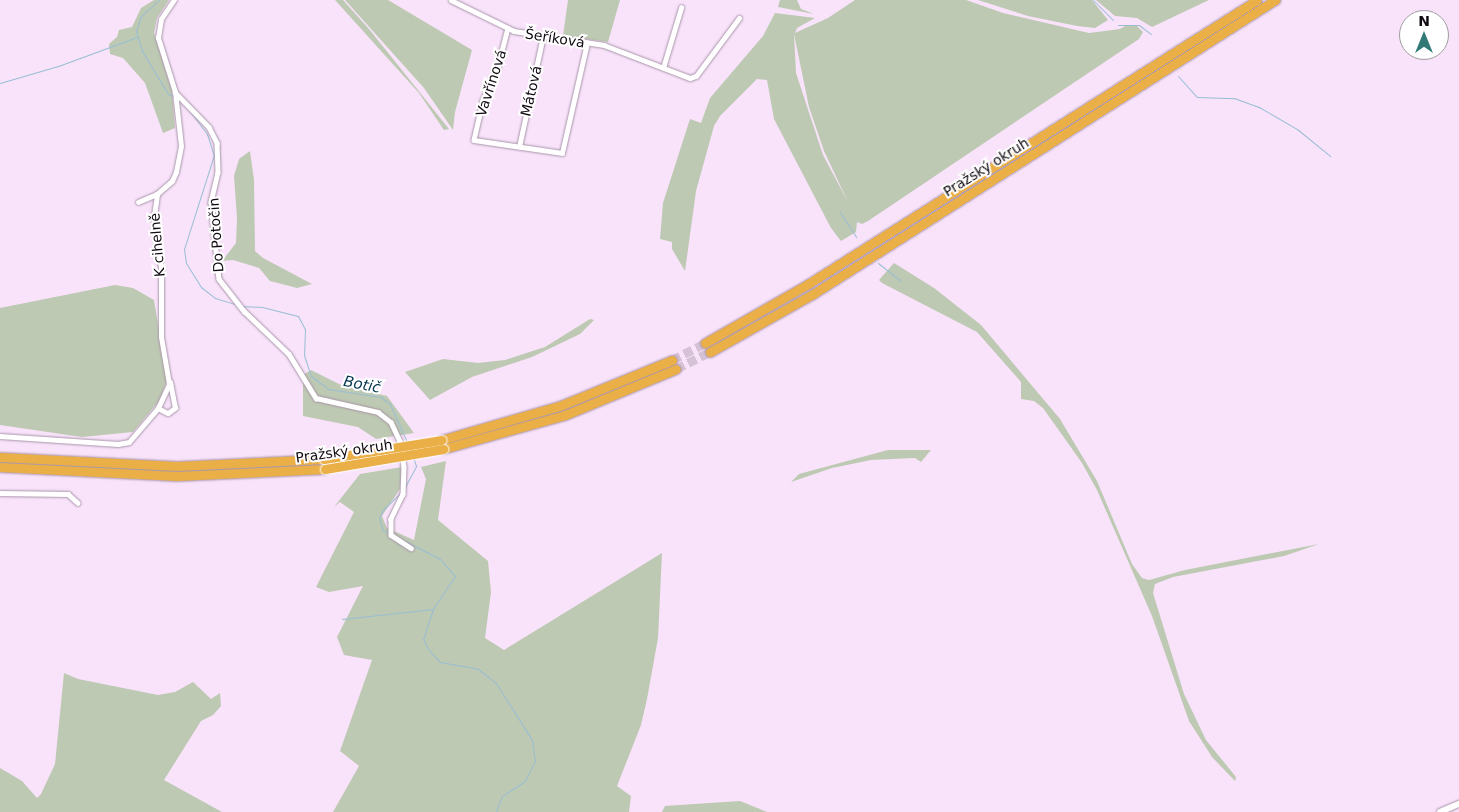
<!DOCTYPE html>
<meta charset="utf-8">
<style>
body{margin:0}
#map{position:relative;width:1459px;height:812px;overflow:hidden;background:#f8e3fa;font-family:"DejaVu Sans",sans-serif}
div>[style]{position:absolute}
.green>*{inset:0;background:#bdc9b2}
.stream>*{height:1px;margin:-0.5px;padding:0 0.5px;transform-origin:0.5px;border-radius:0.5px;background:#99bed4}
.motorway-tunnel>*{height:9px;margin-top:-4.5px;transform-origin:0;background:repeating-linear-gradient(90deg,#d5c2d7 0 9px,transparent 0 13.5px)}
.roads{filter:drop-shadow(0 0 1px #a995aa) drop-shadow(0 0 1px #a995aa)}
.minor>*{height:4.5px;margin:-2.25px;padding:0 2.25px;transform-origin:2.25px;border-radius:2.25px;background:#fff}
.tertiary>*{height:5.5px;margin:-2.75px;padding:0 2.75px;transform-origin:2.75px;border-radius:2.75px;background:#fff}
.motorway>*{height:9px;margin:-4.5px;padding:0 4.5px;transform-origin:4.5px;border-radius:4.5px;background:#ebaf48}
.bridges{filter:drop-shadow(0 0 1px #fff) drop-shadow(0 0 1px #fff)}
.motorway-bridge>*{height:9px;margin:-4.5px;padding:0 4.5px;transform-origin:4.5px;border-radius:4.5px;background:#ebaf48}
span{translate:-50% -50%;white-space:nowrap;text-align:center;line-height:1.15;-webkit-text-stroke:4px #fff;paint-order:stroke}
.street-label{font-size:14px;color:#110a12}
.water-label{font-size:15px;color:#063850;font-style:italic}
.north{position:absolute;left:1399px;top:10px;width:50px;height:50px;box-sizing:border-box;background:#fff;border:1px solid #a09da0;border-radius:50%;rotate:0deg;font-size:14px;font-weight:700;line-height:20px;text-align:center;color:#110a12}
.north::after{content:'';display:block;margin:auto;width:18px;height:22px;background:#307976;clip-path:polygon(50% 0,100% 100%,50% 72%,0 100%)}
</style>
<div id="map">
<div class="green">
<div style="clip-path:polygon(154px 0,169px 0,157px 18px,154px 33px,172px 91px,175px 128px,163px 133px,145px 83px,123px 58px,110px 54px,109px 44px,117px 37px,119px 30px,132px 27px,141px 8px)"></div>
<div style="clip-path:polygon(335px 0,343px 0,369px 29px,449px 129px,444px 130px,419px 93px)"></div>
<div style="clip-path:polygon(345px 0,388px 0,472px 50px,455px 112px,453px 130px,424px 88px)"></div>
<div style="clip-path:polygon(568px 0,620px 0,608px 42px,563px 36px)"></div>
<div style="clip-path:polygon(780px 0,797px 0,801px 9px,814px 14px,778px 7px)"></div>
<div style="clip-path:polygon(evenodd,855px 0,966px 0,1003px 13px,1089px 33px,1120px 29px,1127px 25px,1136px 25px,1143px 32px,1139px 39px,868px 221px,862px 224px,857px 222px,856px 232px,841px 241px,831px 228px,774px 119px,767px 80px,757px 79px,720px 116px,714px 126px,696px 191px,685px 271px,672px 249px,672px 242px,660px 239px,663px 203px,690px 119px,701px 123px,710px 98px,763px 36px,775px 13px,815px 18px,797px 28px,795px 33px,828px 18px,855px 0,794px 34px,809px 107px,824px 151px,848px 202px,823px 155px,796px 73px,794px 34px)"></div>
<div style="clip-path:polygon(978px 0,1092px 0,1108px 20px,1095px 28px,1077px 26px,1028px 16px)"></div>
<div style="clip-path:polygon(1096px 0,1209px 0,1152px 27px,1137px 18px,1115px 16px)"></div>
<div style="clip-path:polygon(250px 151px,254px 180px,255px 251px,263px 258px,312px 284px,297px 288px,270px 281px,259px 268px,233px 260px,222px 261px,236px 243px,237px 218px,234px 176px,239px 159px)"></div>
<div style="clip-path:polygon(894px 263px,934px 288px,981px 325px,1060px 419px,1097px 481px,1132px 564px,1142px 578px,1149px 580px,1185px 570px,1319px 544px,1284px 556px,1173px 577px,1155px 584px,1153px 593px,1184px 694px,1206px 740px,1236px 777px,1235px 781px,1212px 757px,1189px 721px,1152px 616px,1097px 490px,1082px 463px,1043px 408px,1034px 401px,1021px 399px,1021px 382px,977px 332px,882px 283px,879px 280px)"></div>
<div style="clip-path:polygon(115px 285px,133px 288px,154px 300px,167px 380px,160px 400px,133px 432px,82px 437px,0 425px,0 308px)"></div>
<div style="clip-path:polygon(590px 319px,594px 320px,580px 334px,532px 357px,472px 377px,430px 400px,405px 372px,443px 359px,478px 363px,505px 360px,545px 347px)"></div>
<div style="clip-path:polygon(311px 370px,341px 385px,387px 396px,414px 433px,376px 439px,358px 427px,303px 416px,303px 375px)"></div>
<div style="clip-path:polygon(888px 450px,931px 450px,921px 462px,915px 458px,871px 460px,832px 468px,791px 482px,799px 474px)"></div>
<div style="clip-path:polygon(446px 461px,438px 520px,488px 561px,491px 592px,485px 638px,504px 650px,662px 553px,658px 638px,647px 699px,641px 725px,617px 786px,631px 796px,629px 812px,333px 812px,359px 766px,340px 751px,372px 660px,344px 655px,337px 637px,363px 586px,329px 592px,316px 587px,354px 512px,340px 502px,334px 507px,360px 474px,402px 467px,400px 489px,382px 516px,387px 528px,414px 540px,426px 479px,421px 467px)"></div>
<div style="clip-path:polygon(64px 673px,78px 679px,158px 695px,175px 692px,193px 682px,211px 699px,220px 693px,221px 706px,213px 715px,201px 721px,164px 780px,222px 812px,0 812px,0 768px,22px 781px,37px 798px,41px 794px,55px 764px)"></div>
<div style="clip-path:polygon(740px 801px,767px 812px,662px 812px,665px 806px)"></div>
</div>
<div class="stream">
<div style="left:159px;top:0;width:24px;rotate:138deg"></div>
<div style="left:141px;top:16px;width:16px;rotate:108deg"></div>
<div style="left:136px;top:31px;width:21px;rotate:73deg"></div>
<div style="left:142px;top:51px;width:50px;rotate:58.8deg"></div>
<div style="left:168px;top:94px;width:8px;rotate:23deg"></div>
<div style="left:1093px;top:0;width:28px;rotate:45deg"></div>
<div style="left:1118px;top:25px;width:21px"></div>
<div style="left:1139px;top:25px;width:15px;rotate:37deg"></div>
<div style="left:1178px;top:76px;width:28px;rotate:48deg"></div>
<div style="left:1197px;top:97px;width:37px;rotate:2deg"></div>
<div style="left:1234px;top:98px;width:27px;rotate:20deg"></div>
<div style="left:1259px;top:107px;width:44px;rotate:30.1deg"></div>
<div style="left:1297px;top:129px;width:43px;rotate:39.3deg"></div>
<div style="left:0;top:83px;width:64px;rotate:-16.4deg"></div>
<div style="left:61px;top:65px;width:81px;rotate:-20.2deg"></div>
<div style="left:186px;top:106px;width:35px;rotate:53deg"></div>
<div style="left:207px;top:134px;width:22px;rotate:72deg"></div>
<div style="left:214px;top:155px;width:99px;rotate:107.7deg"></div>
<div style="left:184px;top:249px;width:14px;rotate:82deg"></div>
<div style="left:186px;top:263px;width:28px;rotate:58deg"></div>
<div style="left:201px;top:287px;width:18px;rotate:38deg"></div>
<div style="left:215px;top:298px;width:21px;rotate:17deg"></div>
<div style="left:840px;top:212px;width:30px;rotate:57deg"></div>
<div style="left:878px;top:263px;width:29px;rotate:38deg"></div>
<div style="left:242px;top:306px;width:20px;rotate:3deg"></div>
<div style="left:262px;top:307px;width:37px;rotate:14deg"></div>
<div style="left:298px;top:316px;width:15px;rotate:62deg"></div>
<div style="left:305px;top:329px;width:26px;rotate:92deg"></div>
<div style="left:304px;top:355px;width:22px;rotate:72deg"></div>
<div style="left:311px;top:376px;width:21px;rotate:37deg"></div>
<div style="left:328px;top:389px;width:54px;rotate:8.6deg"></div>
<div style="left:381px;top:397px;width:11px;rotate:38deg"></div>
<div style="left:390px;top:404px;width:42px;rotate:65.9deg"></div>
<div style="left:405px;top:487px;width:24px;rotate:-62deg"></div>
<div style="left:416px;top:466px;width:9px;rotate:-108deg"></div>
<div style="left:389px;top:533px;width:7px;rotate:-153deg"></div>
<div style="left:383px;top:530px;width:13px;rotate:-108deg"></div>
<div style="left:379px;top:518px;width:9px;rotate:-63deg"></div>
<div style="left:383px;top:510px;width:25px;rotate:-45deg"></div>
<div style="left:401px;top:539px;width:44px;rotate:27.1deg"></div>
<div style="left:440px;top:559px;width:23px;rotate:49deg"></div>
<div style="left:455px;top:576px;width:40px;rotate:124deg"></div>
<div style="left:433px;top:609px;width:32px;rotate:108deg"></div>
<div style="left:423px;top:639px;width:11px;rotate:63deg"></div>
<div style="left:428px;top:649px;width:18px;rotate:47deg"></div>
<div style="left:440px;top:662px;width:39px;rotate:10deg"></div>
<div style="left:478px;top:669px;width:23px;rotate:38deg"></div>
<div style="left:496px;top:683px;width:67px;rotate:57.7deg"></div>
<div style="left:532px;top:740px;width:21px;rotate:82deg"></div>
<div style="left:535px;top:761px;width:22px;rotate:117deg"></div>
<div style="left:525px;top:781px;width:27px;rotate:147deg"></div>
<div style="left:502px;top:796px;width:17px;rotate:111deg"></div>
<div style="left:342px;top:619px;width:92px;rotate:-6.3deg"></div>
</div>
<div class="motorway-tunnel">
<div style="left:672px;top:360px;width:37px;rotate:-27deg"></div>
<div style="left:676px;top:369px;width:38px;rotate:-27deg"></div>
</div>
<div class="roads">
<div class="minor">
<div style="left:451px;top:0;width:70px;rotate:26.2deg"></div>
<div style="left:514px;top:31px;width:91px;rotate:8.8deg"></div>
<div style="left:604px;top:45px;width:92px;rotate:21deg"></div>
<div style="left:690px;top:78px;width:6px;rotate:-18deg"></div>
<div style="left:696px;top:76px;width:72px;rotate:-53.4deg"></div>
<div style="left:508px;top:28px;width:40px;rotate:104.4deg"></div>
<div style="left:498px;top:67px;width:37px;rotate:114deg"></div>
<div style="left:483px;top:101px;width:40px;rotate:103deg"></div>
<div style="left:474px;top:140px;width:89px;rotate:8.4deg"></div>
<div style="left:562px;top:153px;width:113px;rotate:-77.2deg"></div>
<div style="left:663px;top:68px;width:63px;rotate:-73.3deg"></div>
<div style="left:175px;top:92px;width:49px;rotate:45.8deg"></div>
<div style="left:209px;top:127px;width:18px;rotate:63deg"></div>
<div style="left:217px;top:143px;width:29px;rotate:88deg"></div>
<div style="left:218px;top:172px;width:31px;rotate:103deg"></div>
<div style="left:211px;top:202px;width:77px;rotate:84.1deg"></div>
<div style="left:219px;top:279px;width:41px;rotate:52deg"></div>
<div style="left:244px;top:311px;width:62px;rotate:43.7deg"></div>
<div style="left:289px;top:354px;width:52px;rotate:58.5deg"></div>
<div style="left:316px;top:398px;width:64px;rotate:12.7deg"></div>
<div style="left:378px;top:412px;width:16px;rotate:38deg"></div>
<div style="left:391px;top:422px;width:23px;rotate:65deg"></div>
<div style="left:401px;top:443px;width:24px;rotate:83deg"></div>
<div style="left:404px;top:467px;width:27px;rotate:92deg"></div>
<div style="left:403px;top:494px;width:28px;rotate:116deg"></div>
<div style="left:391px;top:519px;width:16px;rotate:90deg"></div>
<div style="left:391px;top:535px;width:24px;rotate:33deg"></div>
<div style="left:519px;top:147px;width:114px;rotate:-77.8deg"></div>
<div style="left:138px;top:202px;width:21px;rotate:-23deg"></div>
<div style="left:158px;top:408px;width:11px;rotate:27deg"></div>
<div style="left:168px;top:413px;width:9px;rotate:-36deg"></div>
<div style="left:175px;top:408px;width:26px;rotate:-101deg"></div>
<div style="left:0;top:436px;width:118px;rotate:3.9deg"></div>
<div style="left:118px;top:444px;width:11px;rotate:-10deg"></div>
<div style="left:129px;top:442px;width:45px;rotate:-49.5deg"></div>
<div style="left:158px;top:408px;width:26px;rotate:-65deg"></div>
<div style="left:169px;top:384px;width:48px;rotate:-99.7deg"></div>
<div style="left:161px;top:337px;width:69px;rotate:-90deg"></div>
<div style="left:161px;top:268px;width:52px;rotate:-97.7deg"></div>
<div style="left:154px;top:216px;width:22px;rotate:-82deg"></div>
<div style="left:157px;top:194px;width:20px;rotate:-41deg"></div>
<div style="left:172px;top:181px;width:10px;rotate:-66deg"></div>
<div style="left:176px;top:172px;width:26px;rotate:-79deg"></div>
<div style="left:181px;top:146px;width:54px;rotate:-96.3deg"></div>
<div style="left:175px;top:92px;width:57px;rotate:-107.5deg"></div>
<div style="left:158px;top:38px;width:19px;rotate:-81deg"></div>
<div style="left:161px;top:19px;width:23px;rotate:-56deg"></div>
<div style="left:0;top:493px;width:68px;rotate:0.8deg"></div>
<div style="left:68px;top:494px;width:13px;rotate:42deg"></div>
</div>
<div class="tertiary">
<div style="left:1440px;top:812px;width:21px;rotate:-23deg"></div>
</div>
<div class="motorway">
<div style="left:705px;top:343px;width:119px;rotate:-29.8deg"></div>
<div style="left:808px;top:284px;width:531px;rotate:-32.31deg"></div>
<div style="left:710px;top:352px;width:118px;rotate:-29.4deg"></div>
<div style="left:813px;top:294px;width:548px;rotate:-32.47deg"></div>
<div style="left:441px;top:440px;width:126px;rotate:-16.1deg"></div>
<div style="left:562px;top:405px;width:119px;rotate:-22.2deg"></div>
<div style="left:443px;top:449px;width:127px;rotate:-15.6deg"></div>
<div style="left:565px;top:415px;width:120px;rotate:-22.5deg"></div>
<div style="left:0;top:457px;width:177px;rotate:2.9deg"></div>
<div style="left:177px;top:466px;width:147px;rotate:-2.7deg"></div>
<div style="left:0;top:467px;width:177px;rotate:2.9deg"></div>
<div style="left:177px;top:476px;width:148px;rotate:-2.7deg"></div>
</div>
</div>
<div class="bridges">
<div class="motorway-bridge">
<div style="left:324px;top:459px;width:119px;rotate:-9.2deg"></div>
<div style="left:325px;top:469px;width:120px;rotate:-9.6deg"></div>
</div>
</div>
<div class="street-label">
<span style="left:555px;top:38px;rotate:9deg">Šeříková</span>
<span style="left:491px;top:83px;rotate:-72deg">Vavřínová</span>
<span style="left:531px;top:91px;rotate:-77deg">Mátová</span>
<span style="left:986px;top:167px;rotate:-32deg">Pražský okruh</span>
<span style="left:216px;top:235px;rotate:-94deg">Do Potočin</span>
<span style="left:157px;top:245px;rotate:-95deg">K cihelně</span>
<span style="left:344px;top:451px;rotate:-8deg">Pražský okruh</span>
</div>
<div class="water-label">
<span style="left:362px;top:385px;rotate:11deg">Botič</span>
</div>
<div class="north">N</div>
</div>
